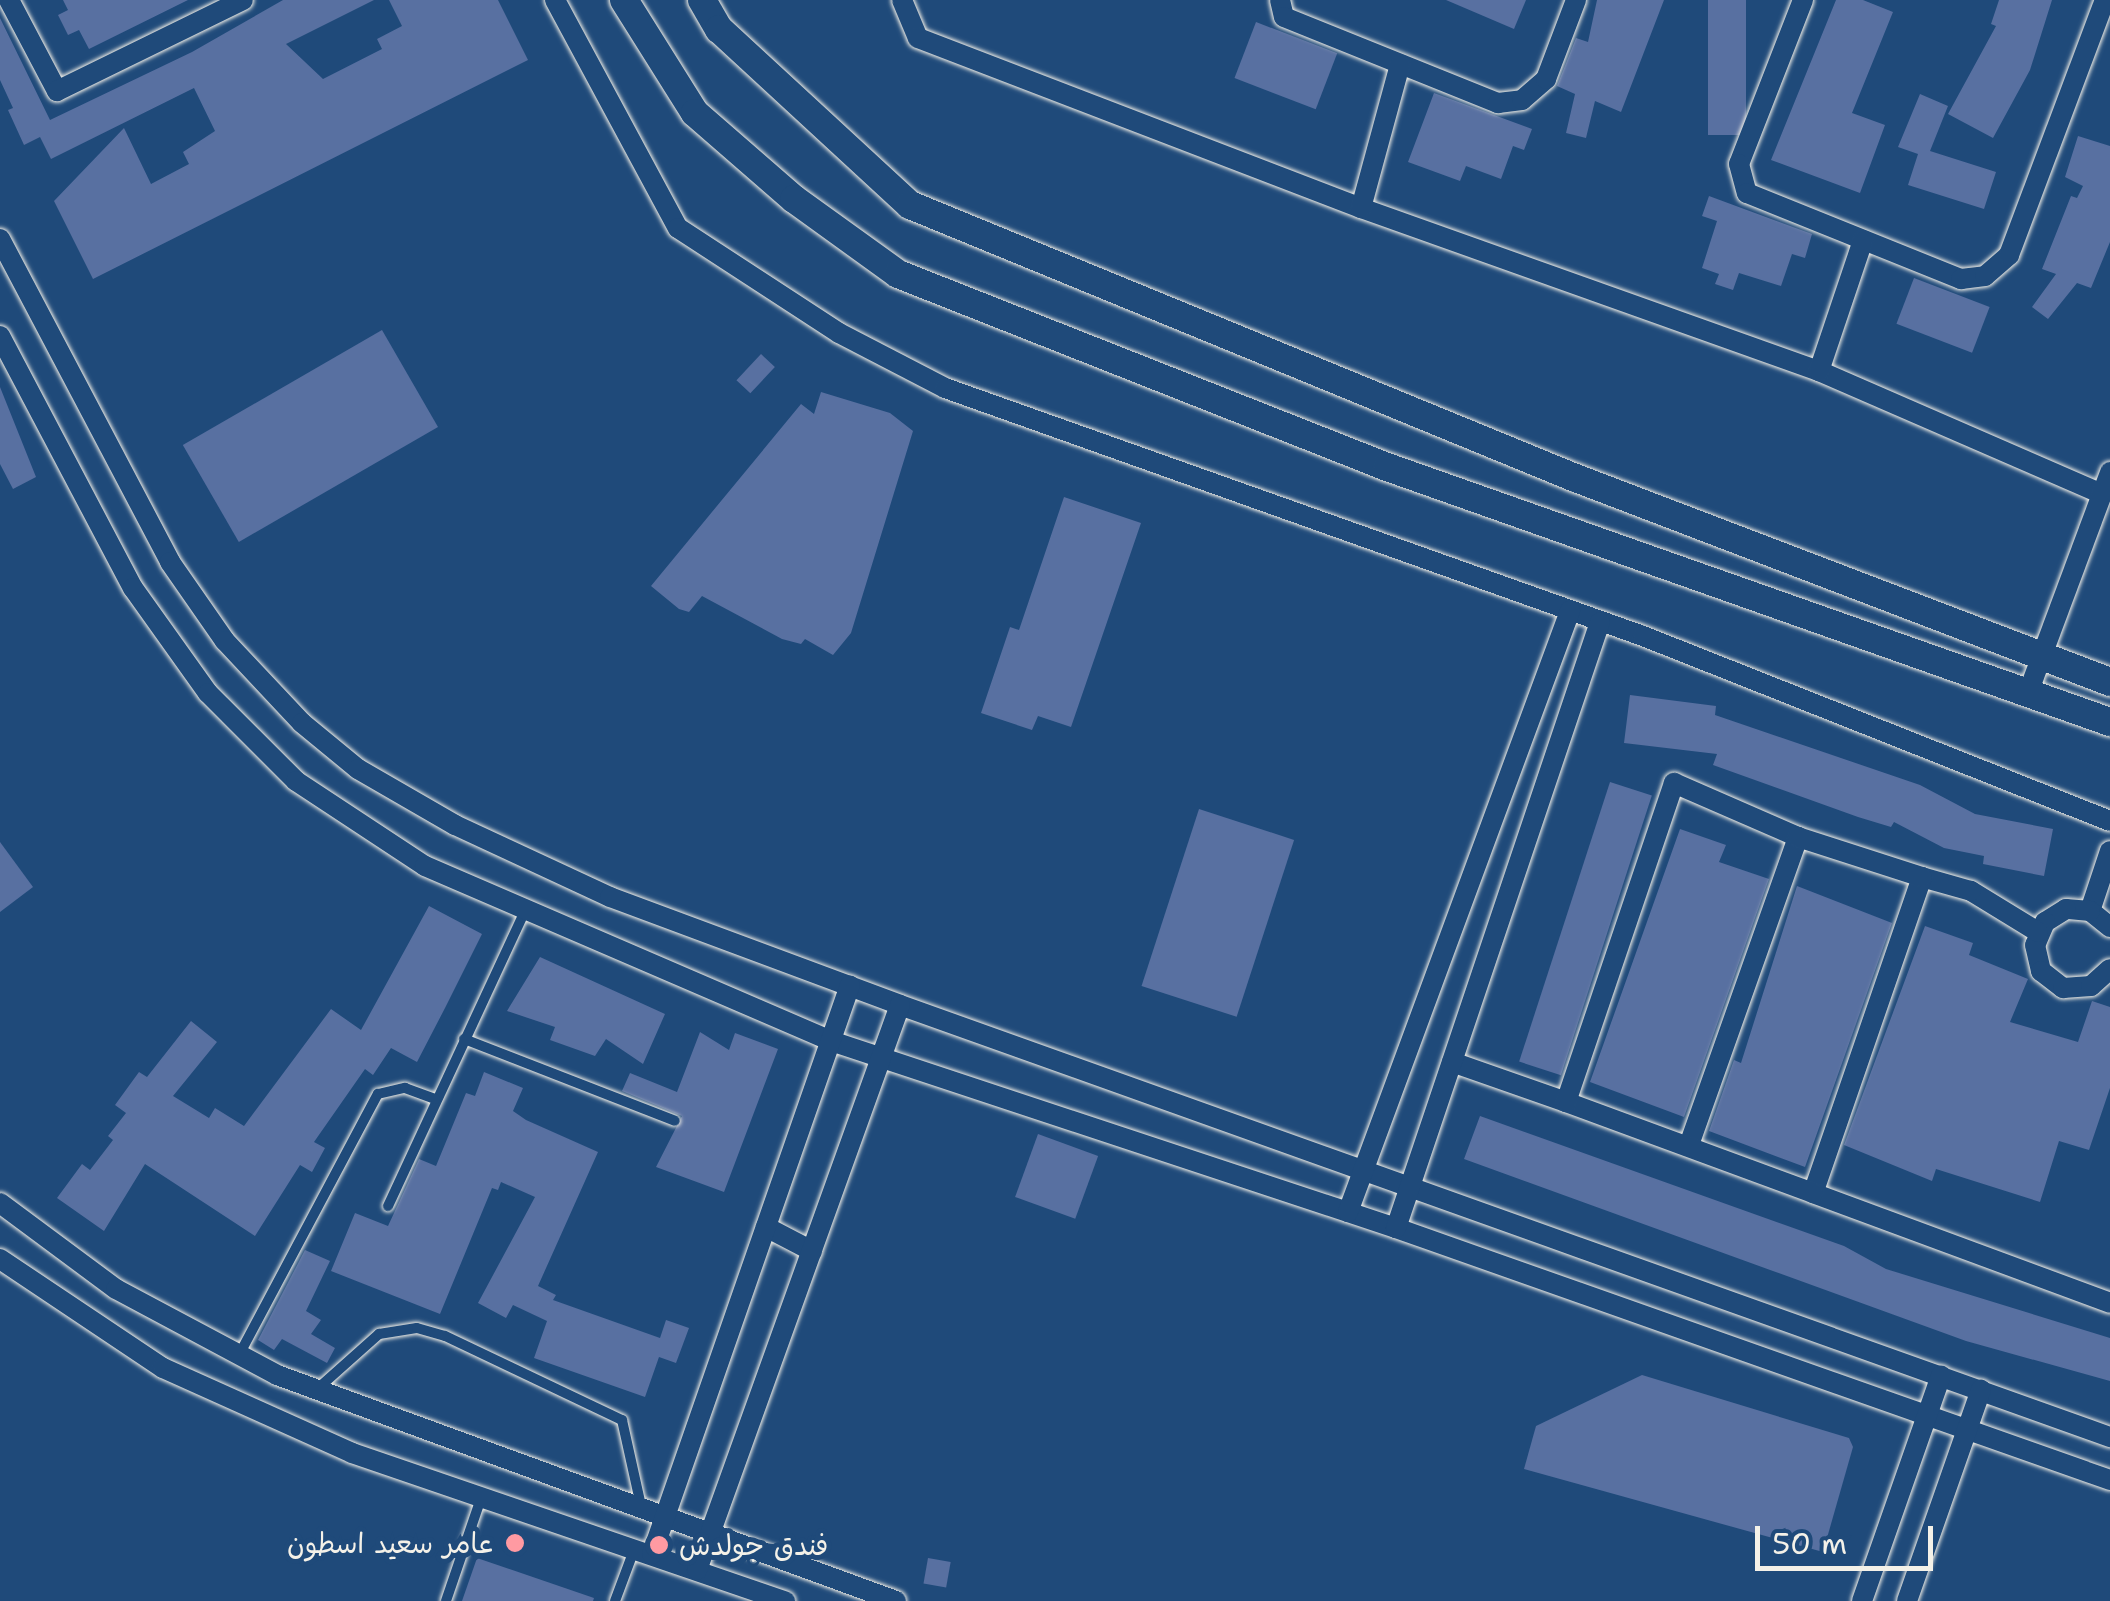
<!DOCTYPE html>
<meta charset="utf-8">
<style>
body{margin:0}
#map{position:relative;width:2110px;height:1601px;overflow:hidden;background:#1f4a7a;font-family:"Shantell Sans","Playpen Sans Arabic",sans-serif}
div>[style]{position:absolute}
.building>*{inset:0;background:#5870a1;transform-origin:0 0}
.roads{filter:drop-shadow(0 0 2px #f4f1e8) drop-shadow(0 0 2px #f4f1e8)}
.lane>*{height:10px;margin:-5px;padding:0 5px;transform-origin:5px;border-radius:5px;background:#1f4a7a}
.street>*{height:20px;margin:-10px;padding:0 10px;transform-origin:10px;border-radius:10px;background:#1f4a7a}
.secondary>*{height:28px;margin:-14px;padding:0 14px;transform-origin:14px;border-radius:14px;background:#1f4a7a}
.dots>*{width:28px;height:28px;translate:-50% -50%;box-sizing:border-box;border:5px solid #1f4a7a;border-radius:50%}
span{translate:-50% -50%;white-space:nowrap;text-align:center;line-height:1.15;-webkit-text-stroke:10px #1f4a7a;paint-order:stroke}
.poi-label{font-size:28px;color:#f4f1e8}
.right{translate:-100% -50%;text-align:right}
.left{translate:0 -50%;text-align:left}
.scale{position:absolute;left:1755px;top:1526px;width:178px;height:45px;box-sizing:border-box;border:5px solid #f4f1e8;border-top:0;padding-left:12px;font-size:30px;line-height:35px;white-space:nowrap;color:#f4f1e8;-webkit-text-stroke:8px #1f4a7a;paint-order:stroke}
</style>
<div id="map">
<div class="building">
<div style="clip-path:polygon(63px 0,188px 0,89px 49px,79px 30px,68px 35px,58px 15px,68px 10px)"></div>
<div style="clip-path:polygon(283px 0,374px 0,286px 44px,323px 79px,382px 49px,377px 39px,402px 26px,389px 0,498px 0,528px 60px,93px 279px,54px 201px,124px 128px,151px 184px,189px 164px,183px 152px,215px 131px,194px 88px,51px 159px,40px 137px,24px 145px,8px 110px,13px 108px,0 80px,0 18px,50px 120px,192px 52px)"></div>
<div style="clip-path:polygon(1446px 0,1526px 0,1514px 29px)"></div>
<div style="clip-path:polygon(1597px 0,1664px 0,1621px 112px,1595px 101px,1586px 138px,1566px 133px,1575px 94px,1557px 86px,1576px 38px,1588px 42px)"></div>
<div style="left:1708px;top:0;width:38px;height:135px"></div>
<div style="clip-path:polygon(1836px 0,1863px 0,1893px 12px,1852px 113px,1885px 125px,1860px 193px,1771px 160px)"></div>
<div style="clip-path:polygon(1999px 0,2052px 0,2030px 70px,1993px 138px,1948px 114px,1996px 26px,1991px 24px)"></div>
<div style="left:1256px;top:22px;width:87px;height:60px;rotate:21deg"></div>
<div style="clip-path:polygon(1434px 93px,1532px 129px,1524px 150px,1513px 146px,1501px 179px,1466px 166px,1460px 181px,1408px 162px)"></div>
<div style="clip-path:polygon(1920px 94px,1948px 106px,1930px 151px,1996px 172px,1984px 209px,1908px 185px,1918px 154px,1898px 147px)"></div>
<div style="clip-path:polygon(2078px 136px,2110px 146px,2110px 242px,2091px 288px,2077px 283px,2048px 319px,2032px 307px,2056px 274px,2042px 269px,2071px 196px,2077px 198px,2083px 186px,2065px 177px)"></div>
<div style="clip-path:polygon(1709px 196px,1812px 234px,1805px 258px,1792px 254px,1781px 286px,1739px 273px,1733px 290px,1715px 284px,1719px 274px,1702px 268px,1717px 221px,1702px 216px)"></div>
<div style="left:1914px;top:278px;width:81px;height:49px;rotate:21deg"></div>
<div style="left:382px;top:330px;width:112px;height:230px;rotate:60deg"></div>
<div style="left:761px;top:354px;width:19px;height:36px;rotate:43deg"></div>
<div style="clip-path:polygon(0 387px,36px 477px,13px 489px,0 464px)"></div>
<div style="clip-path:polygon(821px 392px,890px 413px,913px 431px,851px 633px,833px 655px,805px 639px,801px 644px,782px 639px,702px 596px,689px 612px,679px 609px,651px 586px,801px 404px,814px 414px)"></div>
<div style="clip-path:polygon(1064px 497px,1141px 523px,1071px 727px,1038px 716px,1032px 730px,981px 713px,1010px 627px,1019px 630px)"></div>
<div style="clip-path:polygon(1630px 695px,1716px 706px,1715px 715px,1920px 785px,1975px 814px,2053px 829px,2044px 876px,1983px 864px,1984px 856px,1944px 848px,1894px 822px,1891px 827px,1858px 817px,1713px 765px,1717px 754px,1624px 743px)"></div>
<div style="left:1610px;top:782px;width:44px;height:294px;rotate:18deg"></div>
<div style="left:1199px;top:809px;width:100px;height:186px;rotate:18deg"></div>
<div style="clip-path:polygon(1680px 829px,1726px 845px,1719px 862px,1769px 879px,1684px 1117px,1590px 1082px)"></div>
<div style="clip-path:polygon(0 842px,33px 887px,0 912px)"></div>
<div style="clip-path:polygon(1797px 886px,1892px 923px,1805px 1167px,1709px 1131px,1734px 1060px,1741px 1063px)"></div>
<div style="clip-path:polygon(429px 906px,482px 934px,445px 1008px,417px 1062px,391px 1048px,373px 1075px,365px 1069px,314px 1142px,325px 1148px,312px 1172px,300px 1165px,255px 1236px,145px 1164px,104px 1231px,57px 1198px,82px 1164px,90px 1170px,113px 1140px,108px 1136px,126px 1113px,115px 1105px,139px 1072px,147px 1077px,191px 1021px,217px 1042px,173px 1096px,209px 1118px,215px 1108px,244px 1126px,331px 1009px,361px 1030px)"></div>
<div style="clip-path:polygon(1925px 926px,1973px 943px,1969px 955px,2028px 979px,2010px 1022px,2078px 1042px,2092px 1001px,2110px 1007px,2110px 1088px,2089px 1150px,2059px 1141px,2040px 1202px,1936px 1169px,1932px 1181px,1844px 1145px)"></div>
<div style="clip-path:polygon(540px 957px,665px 1014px,643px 1064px,606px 1039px,595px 1056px,550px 1040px,555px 1027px,507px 1011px)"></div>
<div style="clip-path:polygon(700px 1032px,729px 1050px,735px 1033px,778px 1049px,724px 1192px,656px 1167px,682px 1116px,622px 1091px,630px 1073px,677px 1092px)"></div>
<div style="clip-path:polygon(484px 1072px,523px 1088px,513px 1111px,526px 1120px,598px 1152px,538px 1286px,556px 1295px,553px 1300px,660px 1338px,666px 1320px,689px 1328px,676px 1363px,659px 1357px,645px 1397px,534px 1358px,547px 1321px,513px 1305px,506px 1318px,478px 1303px,535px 1197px,501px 1182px,498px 1190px,492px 1188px,440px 1314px,331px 1271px,355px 1213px,388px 1226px,419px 1159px,436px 1166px,466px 1093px,475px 1096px)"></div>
<div style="clip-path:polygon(1480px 1116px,1844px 1246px,1886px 1269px,2110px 1338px,2110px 1381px,1966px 1341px,1464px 1159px)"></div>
<div style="left:1038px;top:1134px;width:64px;height:67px;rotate:20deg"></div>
<div style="clip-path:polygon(305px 1250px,330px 1261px,306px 1311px,321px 1320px,311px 1334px,335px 1348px,327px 1363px,282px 1339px,274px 1350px,258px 1340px)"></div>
<div style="clip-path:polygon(1642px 1375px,1849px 1438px,1853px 1447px,1823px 1552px,1524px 1469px,1536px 1426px)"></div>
<div style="clip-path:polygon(477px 1558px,594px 1598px,593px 1601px,462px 1601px)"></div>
<div style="left:928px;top:1558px;width:23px;height:26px;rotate:10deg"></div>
</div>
<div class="roads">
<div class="lane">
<div style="left:464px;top:1039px;width:226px;rotate:21.2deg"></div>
<div style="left:388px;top:1206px;width:323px;rotate:-65.1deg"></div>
<div style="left:239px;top:1355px;width:296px;rotate:-62deg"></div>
<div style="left:378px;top:1094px;width:28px;rotate:-13deg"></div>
<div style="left:405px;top:1088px;width:32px;rotate:20deg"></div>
<div style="left:315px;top:1391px;width:86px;rotate:-41.7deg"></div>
<div style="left:379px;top:1334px;width:38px;rotate:-9deg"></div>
<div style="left:417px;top:1328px;width:29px;rotate:16deg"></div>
<div style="left:445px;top:1336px;width:196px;rotate:25.4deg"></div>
<div style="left:622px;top:1420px;width:92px;rotate:77.5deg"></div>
<div style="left:446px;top:1601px;width:109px;rotate:-71.2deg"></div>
<div style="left:615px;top:1601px;width:54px;rotate:-69.6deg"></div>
</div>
<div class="street">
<div style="left:9px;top:0;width:103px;rotate:62.2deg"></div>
<div style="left:57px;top:91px;width:207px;rotate:-26.1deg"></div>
<div style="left:555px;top:0;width:259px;rotate:61.7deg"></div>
<div style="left:678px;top:228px;width:192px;rotate:33.1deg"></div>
<div style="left:839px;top:333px;width:119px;rotate:27.4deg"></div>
<div style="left:945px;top:388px;width:741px;rotate:19.56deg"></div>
<div style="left:1643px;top:636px;width:502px;rotate:21.61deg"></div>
<div style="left:902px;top:0;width:41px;rotate:67.2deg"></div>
<div style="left:918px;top:38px;width:474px;rotate:21deg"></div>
<div style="left:1361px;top:208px;width:486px;rotate:19.6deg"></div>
<div style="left:1819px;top:371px;width:309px;rotate:23.5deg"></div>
<div style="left:1280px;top:0;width:17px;rotate:77deg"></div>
<div style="left:1284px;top:17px;width:231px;rotate:21.9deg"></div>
<div style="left:1498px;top:103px;width:24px;rotate:-7deg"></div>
<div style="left:1522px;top:100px;width:32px;rotate:-41deg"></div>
<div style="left:1546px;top:79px;width:85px;rotate:-69.2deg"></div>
<div style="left:1803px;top:0;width:176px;rotate:111.3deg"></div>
<div style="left:1739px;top:164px;width:30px;rotate:75deg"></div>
<div style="left:1747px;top:193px;width:231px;rotate:21.9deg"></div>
<div style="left:1961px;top:279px;width:24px;rotate:-7deg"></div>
<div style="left:1985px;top:276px;width:32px;rotate:-41deg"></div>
<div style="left:2009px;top:255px;width:272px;rotate:-69.4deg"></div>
<div style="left:1361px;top:208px;width:149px;rotate:-74.8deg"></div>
<div style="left:0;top:239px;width:365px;rotate:62.2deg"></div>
<div style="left:170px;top:562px;width:96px;rotate:55.2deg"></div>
<div style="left:225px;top:641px;width:112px;rotate:46.8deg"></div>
<div style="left:302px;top:723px;width:72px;rotate:39.4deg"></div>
<div style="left:358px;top:769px;width:112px;rotate:30deg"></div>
<div style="left:455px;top:825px;width:171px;rotate:24.9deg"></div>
<div style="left:610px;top:897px;width:309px;rotate:20.4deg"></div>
<div style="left:900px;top:1005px;width:1285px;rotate:19.65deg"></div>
<div style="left:0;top:336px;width:285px;rotate:62.2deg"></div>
<div style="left:133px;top:588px;width:129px;rotate:54.5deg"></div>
<div style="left:208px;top:693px;width:124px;rotate:45deg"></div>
<div style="left:296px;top:781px;width:154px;rotate:33.4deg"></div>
<div style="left:425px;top:866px;width:442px;rotate:23.3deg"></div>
<div style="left:831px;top:1041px;width:595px;rotate:18.31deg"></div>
<div style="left:1396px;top:1228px;width:757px;rotate:19.44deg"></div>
<div style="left:1819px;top:371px;width:138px;rotate:-71.4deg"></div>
<div style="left:2028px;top:693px;width:236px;rotate:-69.6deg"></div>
<div style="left:2090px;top:911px;width:63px;rotate:-71.6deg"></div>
<div style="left:2110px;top:927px;width:26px;rotate:-141deg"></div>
<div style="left:2090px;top:911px;width:24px;rotate:-175deg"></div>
<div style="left:2066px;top:909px;width:25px;rotate:148deg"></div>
<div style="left:2045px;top:922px;width:25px;rotate:113deg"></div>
<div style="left:2035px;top:945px;width:27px;rotate:77deg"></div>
<div style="left:2041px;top:971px;width:28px;rotate:38deg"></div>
<div style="left:2063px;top:988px;width:28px;rotate:-4deg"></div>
<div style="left:2091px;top:986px;width:25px;rotate:-42deg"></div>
<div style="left:2038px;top:932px;width:79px;rotate:-148.5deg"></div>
<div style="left:1971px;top:891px;width:51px;rotate:-164.1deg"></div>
<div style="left:1922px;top:877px;width:334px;rotate:109deg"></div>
<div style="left:1813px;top:1193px;width:317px;rotate:20.3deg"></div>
<div style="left:1452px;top:1062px;width:121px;rotate:19.3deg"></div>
<div style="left:1689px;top:1145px;width:327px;rotate:-70.5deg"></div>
<div style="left:1813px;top:1193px;width:263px;rotate:-159.8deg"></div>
<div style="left:1566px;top:1102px;width:337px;rotate:-71.3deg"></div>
<div style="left:1674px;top:783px;width:135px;rotate:23.5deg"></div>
<div style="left:1798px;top:837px;width:130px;rotate:17.9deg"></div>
<div style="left:0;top:1203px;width:144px;rotate:36.6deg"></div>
<div style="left:116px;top:1289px;width:183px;rotate:28.1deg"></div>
<div style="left:277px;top:1375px;width:659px;rotate:20.06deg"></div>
<div style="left:1348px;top:1212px;width:641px;rotate:-69.73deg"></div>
<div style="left:766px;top:1227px;width:52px;rotate:27.6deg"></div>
<div style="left:1396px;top:1228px;width:639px;rotate:-71.4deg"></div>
<div style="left:0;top:1259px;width:196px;rotate:33.8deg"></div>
<div style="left:163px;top:1368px;width:207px;rotate:24.2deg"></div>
<div style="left:352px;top:1453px;width:458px;rotate:18.9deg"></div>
<div style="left:652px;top:1554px;width:602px;rotate:-70.81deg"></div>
<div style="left:697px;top:1570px;width:600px;rotate:-70.24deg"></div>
<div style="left:1862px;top:1601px;width:239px;rotate:-70.7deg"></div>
<div style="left:1907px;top:1601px;width:224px;rotate:-70.7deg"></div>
</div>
<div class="secondary">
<div style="left:624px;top:0;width:133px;rotate:57.9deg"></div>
<div style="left:695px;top:113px;width:131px;rotate:41deg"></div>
<div style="left:794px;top:199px;width:128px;rotate:35.8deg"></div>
<div style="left:898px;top:274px;width:526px;rotate:21.54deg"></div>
<div style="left:1387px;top:467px;width:767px;rotate:19.43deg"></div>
<div style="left:702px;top:0;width:34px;rotate:60deg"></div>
<div style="left:719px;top:29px;width:260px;rotate:42.7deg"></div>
<div style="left:910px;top:205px;width:717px;rotate:22.31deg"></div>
<div style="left:1573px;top:477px;width:575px;rotate:20.89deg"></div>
</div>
</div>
<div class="dots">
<div style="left:515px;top:1543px;background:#ff9aa2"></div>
<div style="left:659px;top:1545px;background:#ff9aa2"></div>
</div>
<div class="poi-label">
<span class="right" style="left:495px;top:1543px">عامر سعيد اسطون</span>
<span class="left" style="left:679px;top:1545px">فندق جولدش</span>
</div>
<div class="scale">50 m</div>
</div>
